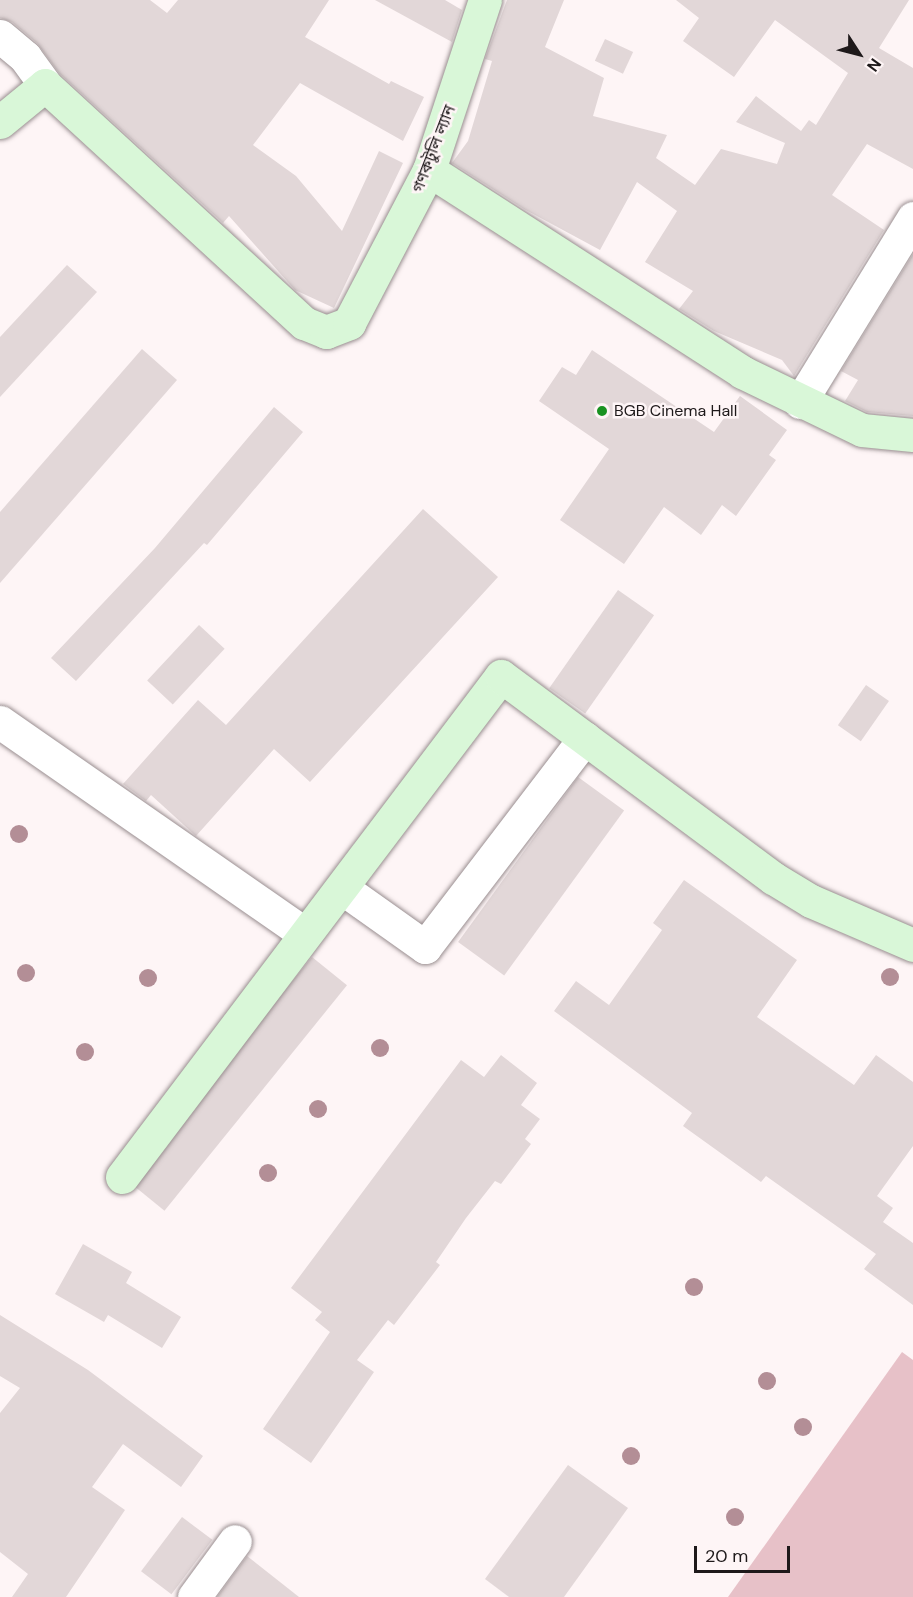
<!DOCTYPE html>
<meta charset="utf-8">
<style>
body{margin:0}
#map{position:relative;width:913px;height:1597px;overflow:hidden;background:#fef5f6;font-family:"DM Sans","Noto Sans Bengali",sans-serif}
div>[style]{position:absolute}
.green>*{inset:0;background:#e7c1c8}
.building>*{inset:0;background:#e2d7d8;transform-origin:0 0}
.roads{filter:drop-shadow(0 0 2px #998e90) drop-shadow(0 0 2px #998e90)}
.street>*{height:33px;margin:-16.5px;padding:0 16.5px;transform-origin:16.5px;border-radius:16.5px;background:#fff}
.secondary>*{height:33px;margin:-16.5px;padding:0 16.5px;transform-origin:16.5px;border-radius:16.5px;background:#d9f7d8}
.trees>*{width:18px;height:18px;margin:-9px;border-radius:50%;background:#b38e96}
.dots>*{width:16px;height:16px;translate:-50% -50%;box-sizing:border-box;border:3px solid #fef5f6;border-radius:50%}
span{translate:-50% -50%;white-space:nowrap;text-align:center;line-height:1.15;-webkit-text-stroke:5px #fef5f6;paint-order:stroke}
.street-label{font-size:16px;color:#1e191a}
.poi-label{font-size:16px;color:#1e191a}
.left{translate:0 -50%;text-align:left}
.north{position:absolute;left:829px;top:24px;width:60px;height:60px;-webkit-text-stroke:4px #fef5f6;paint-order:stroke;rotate:126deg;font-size:16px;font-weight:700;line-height:24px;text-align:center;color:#1e191a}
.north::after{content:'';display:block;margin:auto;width:21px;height:27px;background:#1e191a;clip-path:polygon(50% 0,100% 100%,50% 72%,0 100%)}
.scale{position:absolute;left:694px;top:1546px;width:96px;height:27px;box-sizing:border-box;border:3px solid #1e191a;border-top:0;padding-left:8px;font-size:18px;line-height:21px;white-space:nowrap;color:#1e191a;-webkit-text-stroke:4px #fef5f6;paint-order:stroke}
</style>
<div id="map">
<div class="green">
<div style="clip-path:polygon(902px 1352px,913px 1360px,913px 1597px,728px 1597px)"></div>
</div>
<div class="building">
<div style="clip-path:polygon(0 0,150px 0,167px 13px,178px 0,329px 0,305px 37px,389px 84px,391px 81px,424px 97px,403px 141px,300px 83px,253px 145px,296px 176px,342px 231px,379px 151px,403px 163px,334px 308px,295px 290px,229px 216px,223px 223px,59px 73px,37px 43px,12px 22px,0 18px)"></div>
<div style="clip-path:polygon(375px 0,445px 0,462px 10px,452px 42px)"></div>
<div style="clip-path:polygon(507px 0,564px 0,545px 47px,604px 78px,593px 116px,667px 135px,656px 158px,695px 185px,721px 149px,777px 164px,785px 143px,736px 122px,756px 96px,801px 131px,809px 120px,816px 125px,848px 73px,775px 20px,734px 77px,683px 41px,699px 18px,676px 0,909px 0,879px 48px,913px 68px,913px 169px,867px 144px,832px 195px,884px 230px,794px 376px,782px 360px,714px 331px,679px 309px,693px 291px,645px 262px,677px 211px,637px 182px,600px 250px,524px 209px,452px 163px,468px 141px,492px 61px,485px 59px)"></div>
<div style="left:605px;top:39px;width:31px;height:24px;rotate:25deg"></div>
<div style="clip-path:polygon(913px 254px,913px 416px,867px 412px,845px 401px,858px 380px,841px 371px)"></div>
<div style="clip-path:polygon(67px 265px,97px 292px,0 397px,0 337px)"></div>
<div style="clip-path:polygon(142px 349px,177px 380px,0 583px,0 512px)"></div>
<div style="clip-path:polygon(592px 350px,714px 432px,740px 396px,787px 430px,769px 455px,776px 460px,736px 516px,722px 505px,701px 535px,664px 507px,624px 564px,560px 520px,609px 449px,539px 401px,562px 367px,576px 375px)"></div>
<div style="clip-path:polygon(274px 407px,303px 432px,207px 545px,204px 543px,76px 681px,51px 658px,155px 548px)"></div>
<div style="clip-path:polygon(423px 509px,498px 577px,310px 782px,274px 749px,196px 836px,151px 795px,146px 801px,123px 784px,198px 700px,226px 725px)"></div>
<div style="left:618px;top:590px;width:44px;height:120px;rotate:35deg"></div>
<div style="left:199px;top:625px;width:35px;height:76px;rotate:43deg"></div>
<div style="left:866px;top:685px;width:28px;height:49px;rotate:35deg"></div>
<div style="left:578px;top:777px;width:57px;height:204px;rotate:36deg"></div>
<div style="clip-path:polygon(684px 880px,797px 960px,757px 1017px,854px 1085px,876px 1055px,913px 1082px,913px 1146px,877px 1196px,893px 1208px,883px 1222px,913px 1243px,913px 1305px,864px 1269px,876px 1254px,766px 1176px,761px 1182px,683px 1126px,692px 1113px,554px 1011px,576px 981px,609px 1005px,662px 930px,653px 923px)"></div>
<div style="left:312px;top:957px;width:45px;height:290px;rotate:39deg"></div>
<div style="clip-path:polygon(501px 1055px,537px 1083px,521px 1105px,540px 1119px,525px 1139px,531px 1144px,501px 1184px,495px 1181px,466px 1218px,436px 1262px,440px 1265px,394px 1325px,388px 1320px,357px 1360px,374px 1372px,311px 1463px,263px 1429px,330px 1332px,315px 1320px,322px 1312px,291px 1288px,461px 1060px,484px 1077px)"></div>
<div style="clip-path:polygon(83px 1244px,132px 1272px,126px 1283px,181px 1317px,162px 1348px,108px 1315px,104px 1322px,55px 1294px)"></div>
<div style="clip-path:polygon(0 1315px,88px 1370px,203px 1456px,181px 1487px,123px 1444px,92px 1487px,125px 1510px,66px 1597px,12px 1597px,28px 1574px,0 1552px,0 1413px,20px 1388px,0 1376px)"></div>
<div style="clip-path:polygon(568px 1465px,628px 1508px,564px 1597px,509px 1597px,485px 1579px)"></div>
<div style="left:182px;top:1517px;width:38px;height:68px;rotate:37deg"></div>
<div style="clip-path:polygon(247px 1556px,299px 1597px,217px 1597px)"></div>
</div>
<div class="roads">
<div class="street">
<div style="left:0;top:36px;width:33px;rotate:40deg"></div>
<div style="left:25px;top:57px;width:34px;rotate:54deg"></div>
<div style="left:800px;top:402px;width:216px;rotate:-58.4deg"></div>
<div style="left:0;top:722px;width:371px;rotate:34.8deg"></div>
<div style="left:342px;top:888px;width:102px;rotate:35.4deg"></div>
<div style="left:425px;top:947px;width:263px;rotate:-52.6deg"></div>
<div style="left:194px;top:1597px;width:69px;rotate:-53.8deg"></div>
</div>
<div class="secondary">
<div style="left:0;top:122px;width:58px;rotate:-39.4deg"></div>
<div style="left:45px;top:85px;width:352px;rotate:42.6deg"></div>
<div style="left:304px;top:323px;width:24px;rotate:22deg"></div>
<div style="left:326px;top:332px;width:25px;rotate:-21deg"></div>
<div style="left:349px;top:323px;width:173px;rotate:-62.4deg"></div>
<div style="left:429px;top:170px;width:179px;rotate:-71.8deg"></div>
<div style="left:429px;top:170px;width:373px;rotate:32.8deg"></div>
<div style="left:742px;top:372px;width:133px;rotate:25.8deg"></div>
<div style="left:862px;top:430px;width:51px;rotate:5.6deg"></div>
<div style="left:122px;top:1177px;width:628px;rotate:-52.89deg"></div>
<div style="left:501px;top:676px;width:339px;rotate:36.6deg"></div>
<div style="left:773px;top:878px;width:44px;rotate:31.2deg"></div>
<div style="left:811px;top:901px;width:111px;rotate:23.3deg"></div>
</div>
</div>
<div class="trees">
<div style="left:19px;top:834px"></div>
<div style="left:26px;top:973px"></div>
<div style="left:890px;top:977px"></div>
<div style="left:148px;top:978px"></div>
<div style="left:380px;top:1048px"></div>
<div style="left:85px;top:1052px"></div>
<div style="left:318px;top:1109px"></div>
<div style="left:268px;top:1173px"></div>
<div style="left:694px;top:1287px"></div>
<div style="left:767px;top:1381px"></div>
<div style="left:803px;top:1427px"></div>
<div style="left:631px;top:1456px"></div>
<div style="left:735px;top:1517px"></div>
</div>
<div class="dots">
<div style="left:602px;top:411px;background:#199221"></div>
</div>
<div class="street-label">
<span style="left:434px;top:149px;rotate:-69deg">গণকটুলি ল্যান</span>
</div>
<div class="poi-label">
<span class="left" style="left:614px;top:411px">BGB Cinema Hall</span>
</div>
<div class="north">N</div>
<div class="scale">20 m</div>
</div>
